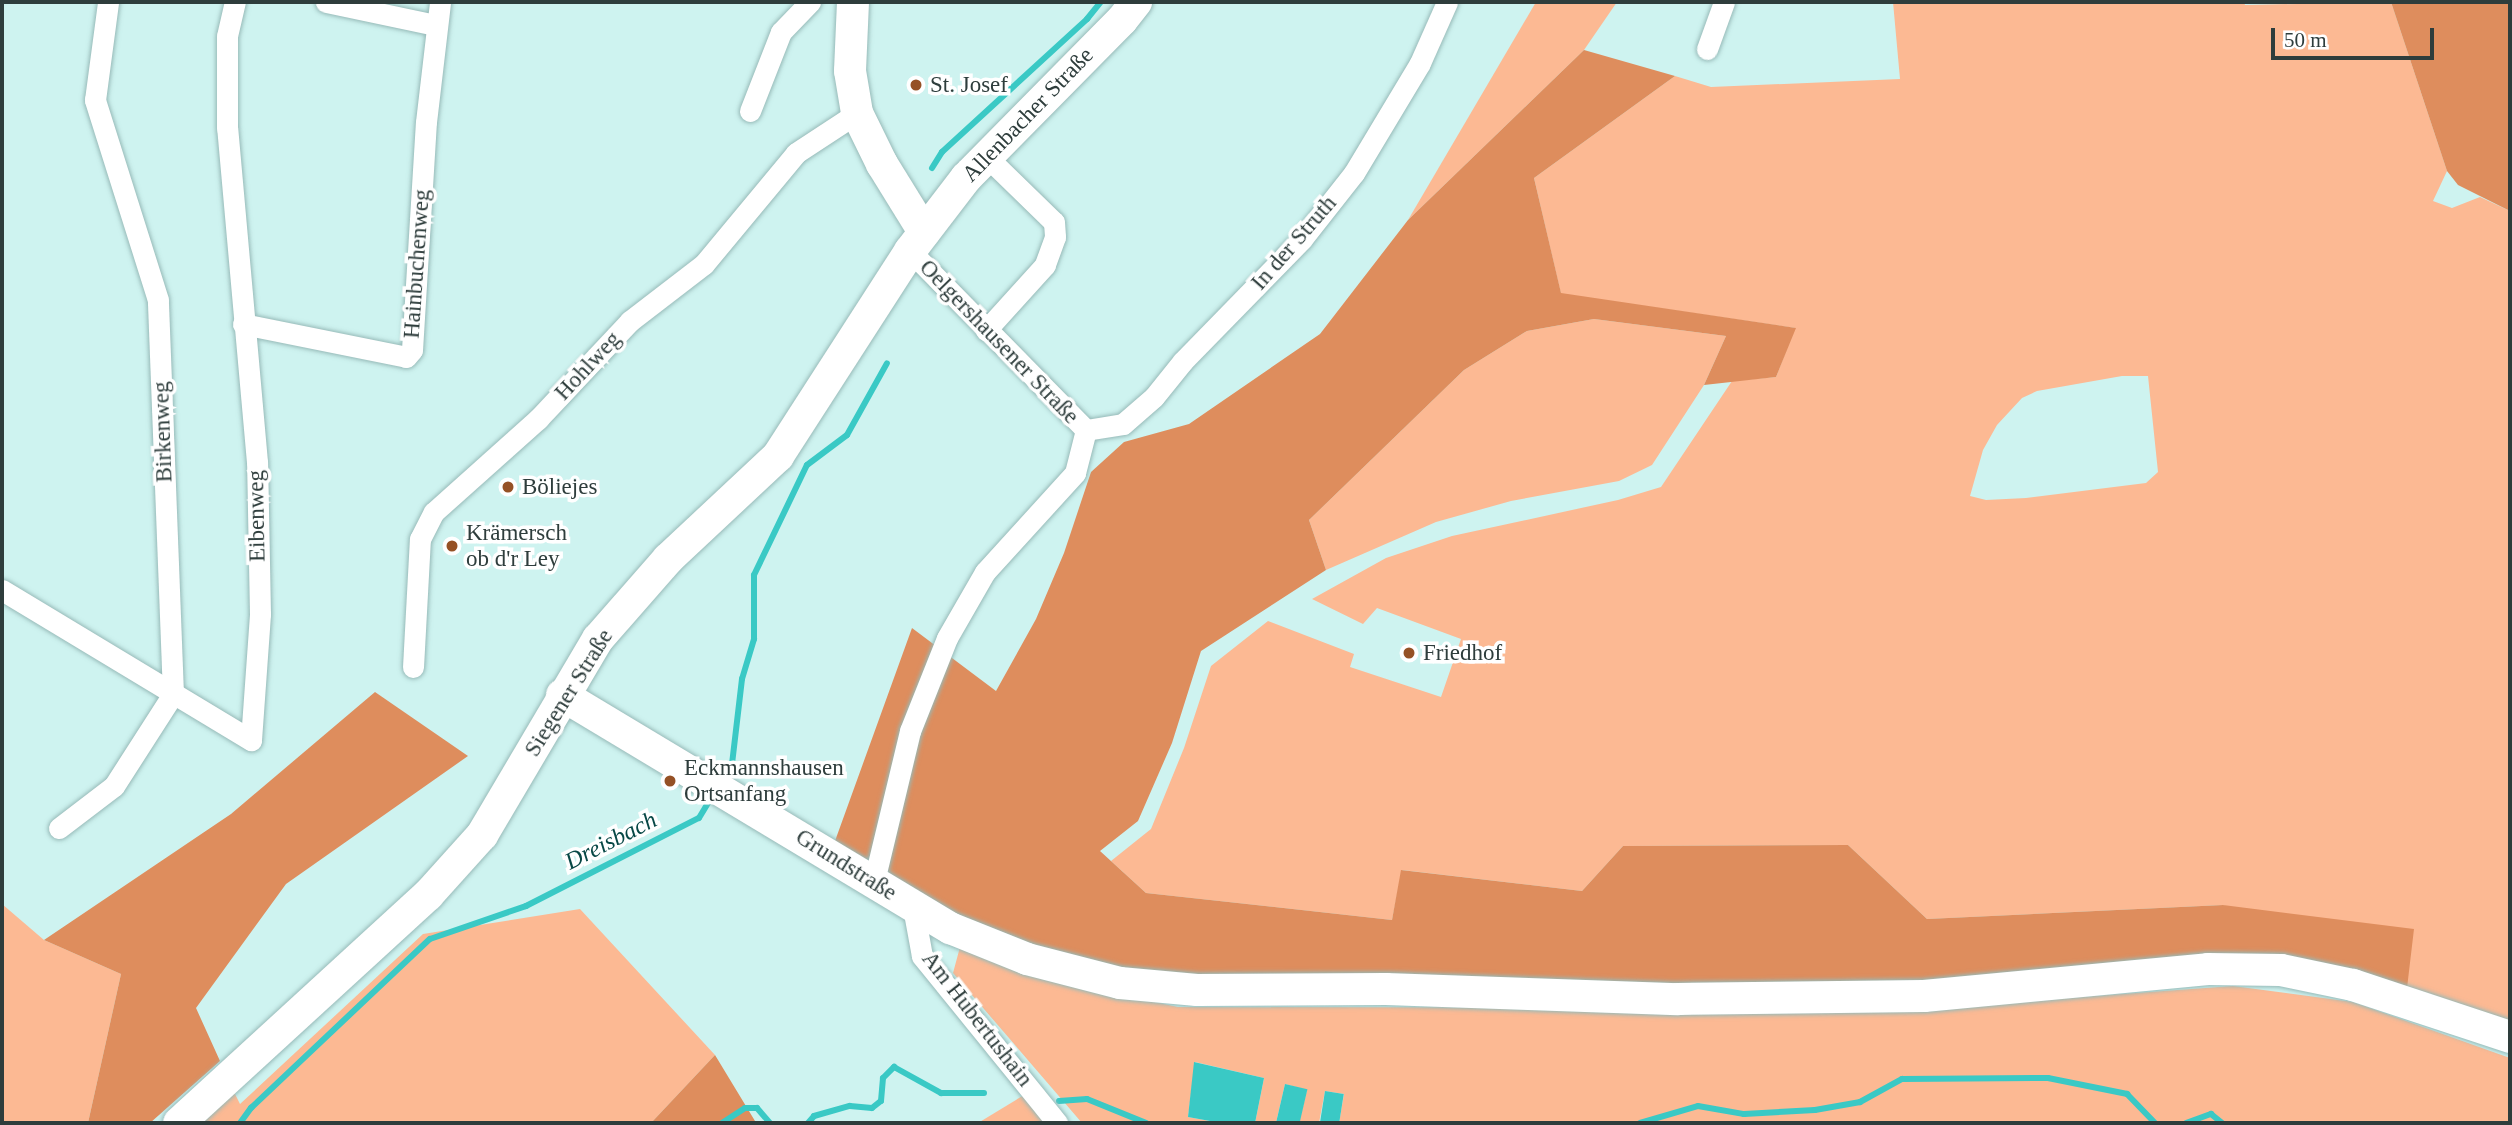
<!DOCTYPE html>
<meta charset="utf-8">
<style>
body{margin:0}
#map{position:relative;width:2512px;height:1125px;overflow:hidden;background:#cef3f0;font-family:"Times New Roman",serif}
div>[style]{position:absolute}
.green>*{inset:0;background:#fcb993}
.forest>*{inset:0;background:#de8d5d}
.water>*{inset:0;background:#3ac9c5;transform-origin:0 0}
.stream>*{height:6px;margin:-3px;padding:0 3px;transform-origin:3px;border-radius:3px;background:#3ac9c5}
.roads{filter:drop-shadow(0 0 2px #97bab8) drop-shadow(0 0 2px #97bab8)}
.minor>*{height:21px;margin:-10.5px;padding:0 10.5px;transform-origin:10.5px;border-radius:10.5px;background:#fff}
.secondary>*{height:32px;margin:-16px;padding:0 16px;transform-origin:16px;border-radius:16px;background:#fff}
.dots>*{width:19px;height:19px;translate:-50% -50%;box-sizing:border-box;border:4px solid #fff;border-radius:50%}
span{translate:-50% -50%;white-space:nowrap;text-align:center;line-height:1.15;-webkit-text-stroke:7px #fff;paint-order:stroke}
.poi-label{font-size:23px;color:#2e3d3c}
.left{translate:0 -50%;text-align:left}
.street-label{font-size:23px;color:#2e3d3c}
.water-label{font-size:24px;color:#084846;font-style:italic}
.frame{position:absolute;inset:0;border:4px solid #2e3d3c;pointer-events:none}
.scale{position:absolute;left:2271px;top:28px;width:163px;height:32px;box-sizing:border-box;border:4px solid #2e3d3c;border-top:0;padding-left:9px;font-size:21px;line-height:24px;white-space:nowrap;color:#2e3d3c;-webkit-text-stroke:5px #fff;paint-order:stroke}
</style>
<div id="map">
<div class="green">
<div style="clip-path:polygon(1536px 2px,1617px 2px,1584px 50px,1408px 220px)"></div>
<div style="clip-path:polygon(evenodd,1893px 2px,2244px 2px,2245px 5px,2391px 2px,2447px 171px,2433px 201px,2452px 208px,2480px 197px,2510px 211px,2510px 1027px,2407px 988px,2223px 905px,1927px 919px,1848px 845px,1623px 846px,1582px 891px,1402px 870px,1392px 920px,1146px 893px,1111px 861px,1151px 829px,1184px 748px,1211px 666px,1268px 621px,1354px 654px,1350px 667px,1441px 697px,1461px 639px,1377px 608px,1363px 624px,1312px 599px,1386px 558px,1452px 536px,1618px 500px,1661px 487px,1732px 381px,1776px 377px,1795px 328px,1561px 294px,1534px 178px,1675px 76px,1711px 87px,1900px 79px,1893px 2px,2122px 376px,2148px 376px,2158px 472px,2146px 483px,2026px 498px,1986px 500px,1970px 496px,1983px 450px,1997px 425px,2022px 398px,2037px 391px,2122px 376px)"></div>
<div style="clip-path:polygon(1594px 319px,1726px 336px,1704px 385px,1652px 465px,1619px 481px,1511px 501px,1436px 522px,1326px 570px,1309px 520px,1464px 370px,1527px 331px)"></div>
<div style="clip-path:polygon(2px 904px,44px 940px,121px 974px,88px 1123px,2px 1123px)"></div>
<div style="clip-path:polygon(580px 909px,715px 1055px,651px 1123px,191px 1123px,232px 1088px,240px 1104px,423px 934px)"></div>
<div style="clip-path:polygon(960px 947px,1043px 978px,1178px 1007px,1927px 1008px,2233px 986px,2353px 1002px,2510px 1058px,2510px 1123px,1339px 1123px,1344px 1094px,1325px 1091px,1319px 1123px,1299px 1123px,1307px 1090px,1285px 1084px,1276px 1123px,1255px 1123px,1264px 1078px,1195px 1062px,1188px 1117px,1221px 1123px,1082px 1123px,953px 973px)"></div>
<div style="clip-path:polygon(1024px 1095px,1046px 1123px,978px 1123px)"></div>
</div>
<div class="forest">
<div style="clip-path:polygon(2391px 2px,2510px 2px,2510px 211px,2458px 185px,2447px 171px)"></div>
<div style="clip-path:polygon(1584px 50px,1675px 76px,1534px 178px,1561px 293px,1796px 328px,1776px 377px,1704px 385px,1726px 336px,1594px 319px,1527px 331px,1464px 370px,1309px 520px,1326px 570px,1201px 651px,1172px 743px,1138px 821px,1100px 851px,1146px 893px,1392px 920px,1401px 870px,1582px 891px,1623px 846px,1848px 845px,1927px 919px,2223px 905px,2414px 929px,2407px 988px,2282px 964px,1920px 988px,1220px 978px,1126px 971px,1025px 946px,944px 910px,835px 841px,912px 628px,996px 691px,1036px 619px,1064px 553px,1091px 472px,1124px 442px,1189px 424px,1320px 334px,1408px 220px)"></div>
<div style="clip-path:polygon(375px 692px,468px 756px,286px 884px,196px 1008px,220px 1061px,150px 1123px,88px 1123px,121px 974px,44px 940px,231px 814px)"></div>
<div style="clip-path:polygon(715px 1055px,755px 1121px,815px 1123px,651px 1123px)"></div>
</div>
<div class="water">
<div style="clip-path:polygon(1194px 1062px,1264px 1078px,1255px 1123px,1221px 1123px,1188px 1117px)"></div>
<div style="left:1285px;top:1084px;width:23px;height:40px;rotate:13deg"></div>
<div style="left:1325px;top:1091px;width:19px;height:33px;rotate:9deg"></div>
</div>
<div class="stream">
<div style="left:932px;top:168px;width:19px;rotate:-58deg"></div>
<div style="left:942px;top:152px;width:197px;rotate:-42.5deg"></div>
<div style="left:1087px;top:19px;width:22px;rotate:-51deg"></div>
<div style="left:722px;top:780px;width:19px;rotate:-58deg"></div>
<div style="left:732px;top:764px;width:86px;rotate:-83.3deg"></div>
<div style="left:742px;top:679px;width:42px;rotate:-73.3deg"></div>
<div style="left:754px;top:639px;width:64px;rotate:-90deg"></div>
<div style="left:754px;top:575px;width:122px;rotate:-64.3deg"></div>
<div style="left:807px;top:465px;width:50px;rotate:-36.9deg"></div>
<div style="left:847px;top:435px;width:82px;rotate:-60.9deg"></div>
<div style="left:1059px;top:1101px;width:28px;rotate:-4deg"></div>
<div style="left:1087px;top:1099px;width:64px;rotate:22.1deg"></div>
<div style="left:240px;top:1123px;width:19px;rotate:-54deg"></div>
<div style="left:251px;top:1108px;width:246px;rotate:-43.4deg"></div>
<div style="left:430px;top:939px;width:102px;rotate:-19deg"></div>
<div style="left:526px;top:906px;width:194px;rotate:-27deg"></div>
<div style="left:699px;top:818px;width:27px;rotate:-59deg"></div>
<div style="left:722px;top:1123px;width:27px;rotate:-33deg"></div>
<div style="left:745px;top:1108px;width:12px"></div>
<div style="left:757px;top:1108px;width:20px;rotate:49deg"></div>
<div style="left:808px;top:1123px;width:9px;rotate:-49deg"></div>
<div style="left:814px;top:1116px;width:37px;rotate:-16deg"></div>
<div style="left:850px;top:1106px;width:22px;rotate:5deg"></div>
<div style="left:872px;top:1108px;width:11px;rotate:-38deg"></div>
<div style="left:881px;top:1101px;width:23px;rotate:-85deg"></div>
<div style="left:883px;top:1078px;width:16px;rotate:-45deg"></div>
<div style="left:894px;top:1067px;width:54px;rotate:29deg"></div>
<div style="left:941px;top:1093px;width:43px"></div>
<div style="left:1640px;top:1123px;width:60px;rotate:-16.3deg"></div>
<div style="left:1698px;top:1106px;width:47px;rotate:9.9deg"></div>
<div style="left:1744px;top:1114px;width:71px;rotate:-3.2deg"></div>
<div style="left:1815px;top:1110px;width:46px;rotate:-10.1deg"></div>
<div style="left:1860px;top:1102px;width:48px;rotate:-28.7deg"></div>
<div style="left:1902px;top:1079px;width:146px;rotate:-0.4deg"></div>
<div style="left:2048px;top:1078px;width:81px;rotate:11.4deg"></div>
<div style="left:2127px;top:1094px;width:40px;rotate:46deg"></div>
<div style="left:2186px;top:1123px;width:27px;rotate:-20deg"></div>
<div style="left:2211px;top:1114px;width:14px;rotate:39deg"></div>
</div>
<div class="roads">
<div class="minor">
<div style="left:326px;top:2px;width:111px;rotate:11.9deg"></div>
<div style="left:1707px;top:49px;width:50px;rotate:-70.1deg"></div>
<div style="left:750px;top:111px;width:85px;rotate:-68.6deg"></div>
<div style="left:781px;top:32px;width:42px;rotate:-46deg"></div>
<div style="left:985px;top:155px;width:96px;rotate:44.2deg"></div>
<div style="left:1054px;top:222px;width:15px;rotate:86deg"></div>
<div style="left:1055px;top:237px;width:30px;rotate:110deg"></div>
<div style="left:1045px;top:265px;width:88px;rotate:132.2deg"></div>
<div style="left:243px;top:324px;width:166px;rotate:11.4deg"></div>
<div style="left:406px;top:357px;width:9px;rotate:-49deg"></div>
<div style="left:412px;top:350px;width:228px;rotate:-86.5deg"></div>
<div style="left:426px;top:122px;width:121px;rotate:-83.3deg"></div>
<div style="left:1086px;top:430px;width:37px;rotate:-9deg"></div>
<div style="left:1123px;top:424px;width:41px;rotate:-41.1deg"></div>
<div style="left:1154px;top:397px;width:46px;rotate:-51.1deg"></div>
<div style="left:1183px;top:361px;width:170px;rotate:-45.7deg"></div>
<div style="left:1302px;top:239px;width:84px;rotate:-51.8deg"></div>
<div style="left:1354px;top:173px;width:128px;rotate:-59deg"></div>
<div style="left:1420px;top:63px;width:67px;rotate:-66.1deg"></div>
<div style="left:2px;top:590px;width:291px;rotate:31.1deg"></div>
<div style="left:251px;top:740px;width:126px;rotate:-85.9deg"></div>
<div style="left:260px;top:614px;width:152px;rotate:-91.1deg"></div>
<div style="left:257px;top:462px;width:335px;rotate:-95.1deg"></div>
<div style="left:227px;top:128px;width:92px;rotate:-90deg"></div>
<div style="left:227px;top:36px;width:35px;rotate:-77deg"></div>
<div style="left:413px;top:667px;width:128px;rotate:-86.9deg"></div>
<div style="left:420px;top:539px;width:30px;rotate:-63deg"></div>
<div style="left:434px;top:512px;width:140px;rotate:-41.8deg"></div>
<div style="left:538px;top:419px;width:134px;rotate:-46.8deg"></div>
<div style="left:630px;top:321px;width:93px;rotate:-37.6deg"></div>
<div style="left:704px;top:264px;width:144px;rotate:-50.3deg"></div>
<div style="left:796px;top:153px;width:73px;rotate:-33.3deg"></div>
<div style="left:59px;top:828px;width:69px;rotate:-37.4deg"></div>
<div style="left:114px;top:786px;width:109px;rotate:-57.3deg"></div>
<div style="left:173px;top:694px;width:394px;rotate:-92.2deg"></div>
<div style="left:158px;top:300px;width:210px;rotate:-107.5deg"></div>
<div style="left:95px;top:100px;width:99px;rotate:-82.4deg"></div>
<div style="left:874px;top:881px;width:154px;rotate:-76.5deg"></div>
<div style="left:910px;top:731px;width:100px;rotate:-68.3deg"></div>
<div style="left:947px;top:638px;width:76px;rotate:-60.1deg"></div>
<div style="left:985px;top:572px;width:134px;rotate:-47.7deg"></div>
<div style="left:1075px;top:473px;width:44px;rotate:-75.7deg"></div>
<div style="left:1086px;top:430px;width:251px;rotate:-134.5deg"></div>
<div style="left:913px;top:907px;width:50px;rotate:79.6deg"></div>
<div style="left:922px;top:956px;width:215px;rotate:51deg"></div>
</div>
<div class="secondary">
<div style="left:853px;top:2px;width:69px;rotate:92.5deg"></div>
<div style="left:850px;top:71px;width:43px;rotate:80.5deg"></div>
<div style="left:857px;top:113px;width:57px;rotate:63.9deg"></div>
<div style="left:882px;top:164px;width:80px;rotate:58.3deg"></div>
<div style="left:562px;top:695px;width:453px;rotate:31deg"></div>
<div style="left:950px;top:928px;width:83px;rotate:21.9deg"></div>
<div style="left:1027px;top:959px;width:96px;rotate:14.5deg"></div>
<div style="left:1120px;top:983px;width:77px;rotate:5.2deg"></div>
<div style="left:1197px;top:990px;width:189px;rotate:-0.3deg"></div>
<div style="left:1386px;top:989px;width:292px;rotate:2deg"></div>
<div style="left:1678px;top:999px;width:246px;rotate:-0.7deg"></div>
<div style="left:1924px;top:996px;width:285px;rotate:-5.4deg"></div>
<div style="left:2208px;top:969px;width:73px;rotate:0.8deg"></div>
<div style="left:2281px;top:970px;width:74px;rotate:11.8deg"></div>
<div style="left:2353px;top:985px;width:165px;rotate:18.3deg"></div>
<div style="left:179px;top:1123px;width:338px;rotate:-42.5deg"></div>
<div style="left:428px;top:895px;width:81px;rotate:-48deg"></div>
<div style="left:482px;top:835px;width:228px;rotate:-59.4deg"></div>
<div style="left:598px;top:639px;width:106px;rotate:-48.8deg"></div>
<div style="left:668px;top:559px;width:151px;rotate:-43.1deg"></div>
<div style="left:778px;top:456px;width:244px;rotate:-57.2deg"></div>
<div style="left:910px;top:251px;width:92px;rotate:-52.5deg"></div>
<div style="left:966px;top:178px;width:222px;rotate:-45.4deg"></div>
<div style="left:1122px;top:20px;width:23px;rotate:-52deg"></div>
</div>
</div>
<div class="dots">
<div style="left:916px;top:85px;background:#955125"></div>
<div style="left:508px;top:487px;background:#955125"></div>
<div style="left:452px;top:546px;background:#955125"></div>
<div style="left:1409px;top:653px;background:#955125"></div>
<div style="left:670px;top:781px;background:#955125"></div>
</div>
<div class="poi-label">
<span class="left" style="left:930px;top:85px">St. Josef</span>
<span class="left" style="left:522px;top:487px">Böliejes</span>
<span class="left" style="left:466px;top:546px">Krämersch<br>ob d'r Ley</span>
<span class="left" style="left:1423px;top:653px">Friedhof</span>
<span class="left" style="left:684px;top:781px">Eckmannshausen<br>Ortsanfang</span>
</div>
<div class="street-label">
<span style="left:1028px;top:115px;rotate:-46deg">Allenbacher Straße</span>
<span style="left:1294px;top:243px;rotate:-49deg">In der Struth</span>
<span style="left:417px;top:264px;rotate:-86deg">Hainbuchenweg</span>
<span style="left:999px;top:342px;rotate:46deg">Oelgershausener Straße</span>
<span style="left:588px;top:366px;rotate:-47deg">Hohlweg</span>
<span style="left:163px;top:432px;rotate:-92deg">Birkenweg</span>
<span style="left:257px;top:516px;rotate:-91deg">Eibenweg</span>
<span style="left:569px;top:693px;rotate:-58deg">Siegener Straße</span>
<span style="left:846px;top:865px;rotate:32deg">Grundstraße</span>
<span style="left:977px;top:1019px;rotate:52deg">Am Hubertushain</span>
</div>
<div class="water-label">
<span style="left:611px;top:841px;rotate:-27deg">Dreisbach</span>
</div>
<div class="frame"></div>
<div class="scale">50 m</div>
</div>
